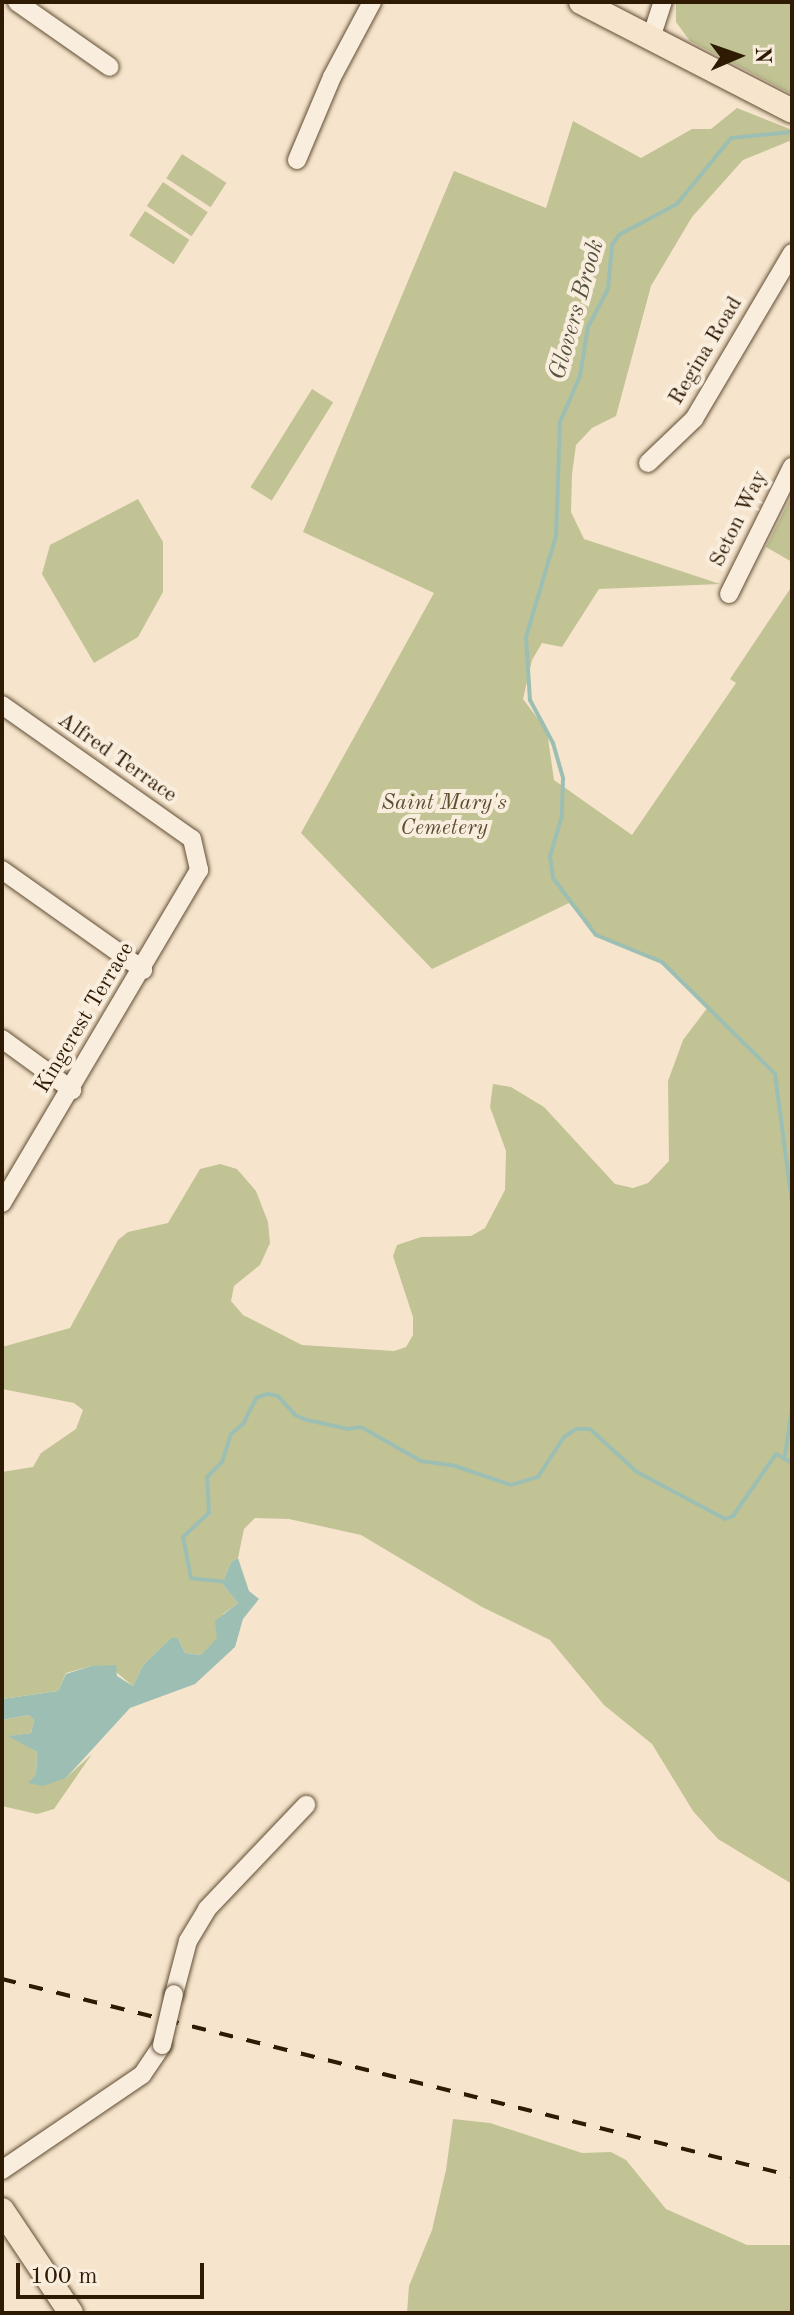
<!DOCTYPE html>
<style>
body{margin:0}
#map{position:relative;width:794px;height:2315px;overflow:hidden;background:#f6e5cc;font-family:"Old Standard TT",serif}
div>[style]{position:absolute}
.green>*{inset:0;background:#c1c394;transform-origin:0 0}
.water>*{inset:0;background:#9dbfb3}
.stream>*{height:4px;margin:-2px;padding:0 2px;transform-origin:2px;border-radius:2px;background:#9dbfb3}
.roads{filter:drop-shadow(0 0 2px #614d35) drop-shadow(0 0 2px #614d35)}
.minor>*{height:18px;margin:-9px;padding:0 9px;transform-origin:9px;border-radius:9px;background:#f9eede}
.major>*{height:24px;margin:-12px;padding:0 12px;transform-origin:12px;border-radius:12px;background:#f6e5cc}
.rail>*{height:4px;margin-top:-2px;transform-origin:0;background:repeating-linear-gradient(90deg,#2f1a03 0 14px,transparent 0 28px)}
.bridges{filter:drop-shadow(0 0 2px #614d35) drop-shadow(0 0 2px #614d35)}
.minor-bridge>*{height:18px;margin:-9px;padding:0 9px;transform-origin:9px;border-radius:9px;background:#f9eede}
span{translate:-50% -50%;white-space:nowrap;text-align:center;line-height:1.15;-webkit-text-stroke:8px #f9eede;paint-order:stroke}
.street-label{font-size:22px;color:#2f1a03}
.park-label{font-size:22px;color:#5b4d2e;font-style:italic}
.water-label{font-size:24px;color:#565441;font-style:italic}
.frame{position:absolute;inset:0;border:4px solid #2f1a03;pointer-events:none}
.north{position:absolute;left:698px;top:16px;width:80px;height:80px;-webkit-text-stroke:6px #f9eede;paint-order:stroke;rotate:88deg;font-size:22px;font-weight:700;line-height:32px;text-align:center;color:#2f1a03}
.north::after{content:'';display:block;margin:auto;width:28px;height:36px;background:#2f1a03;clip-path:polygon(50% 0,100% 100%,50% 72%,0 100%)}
.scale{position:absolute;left:16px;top:2263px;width:188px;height:36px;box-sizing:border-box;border:4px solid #2f1a03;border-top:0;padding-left:10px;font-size:24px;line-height:28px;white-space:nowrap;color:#2f1a03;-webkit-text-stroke:6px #f9eede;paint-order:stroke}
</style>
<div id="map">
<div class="green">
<div style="clip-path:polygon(676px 2px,792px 2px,792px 94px,690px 41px,676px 22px)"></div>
<div style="clip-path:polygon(737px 108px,792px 130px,792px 140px,743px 160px,692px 217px,651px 286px,616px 416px,592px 428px,576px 445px,572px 474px,571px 512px,584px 539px,720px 584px,599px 589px,562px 647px,542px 643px,532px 660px,523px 699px,547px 731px,554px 780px,632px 835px,736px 683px,730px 679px,792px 586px,792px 1884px,718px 1839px,693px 1811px,652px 1744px,604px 1705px,550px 1640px,482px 1607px,361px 1535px,289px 1519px,255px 1518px,244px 1529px,238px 1558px,231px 1562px,222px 1584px,238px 1603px,223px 1614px,218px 1638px,201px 1655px,185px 1653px,178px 1638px,171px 1638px,143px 1665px,133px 1686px,110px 1667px,91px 1666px,66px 1673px,58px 1691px,2px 1699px,2px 1472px,33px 1467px,41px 1453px,76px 1429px,83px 1410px,74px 1403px,2px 1389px,2px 1347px,70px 1328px,118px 1240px,128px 1232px,168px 1223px,200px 1169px,220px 1164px,237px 1169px,256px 1191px,268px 1222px,270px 1243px,260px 1265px,234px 1286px,231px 1301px,243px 1315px,302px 1345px,394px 1351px,406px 1347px,413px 1335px,413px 1317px,393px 1256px,397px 1245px,421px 1237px,471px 1236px,485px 1228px,505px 1190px,506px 1151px,490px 1107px,493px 1084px,511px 1087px,544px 1107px,615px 1184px,633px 1188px,648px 1183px,669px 1161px,668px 1081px,683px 1040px,708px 1007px,679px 976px,649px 955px,596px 935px,569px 903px,432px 969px,301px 833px,434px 593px,303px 532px,454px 171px,546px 208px,573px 121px,641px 158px,692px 129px,711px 129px)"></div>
<div style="left:182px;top:154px;width:53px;height:29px;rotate:33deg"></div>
<div style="left:163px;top:182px;width:54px;height:29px;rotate:34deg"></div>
<div style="left:145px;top:211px;width:53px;height:29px;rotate:33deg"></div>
<div style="left:312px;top:389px;width:25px;height:116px;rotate:32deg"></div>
<div style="clip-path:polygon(792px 495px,792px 562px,766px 547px)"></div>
<div style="clip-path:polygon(138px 499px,163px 542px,163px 592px,138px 637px,94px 663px,42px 574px,50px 545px)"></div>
<div style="clip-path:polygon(29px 1715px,34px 1720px,31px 1733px,10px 1736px,37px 1752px,36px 1774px,29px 1783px,66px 1778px,92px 1754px,54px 1809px,37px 1814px,2px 1806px,2px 1720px)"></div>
<div style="clip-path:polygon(453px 2119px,490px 2123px,582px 2153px,611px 2152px,626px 2160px,666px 2209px,747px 2245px,792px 2245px,792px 2313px,407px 2313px,409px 2286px,432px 2230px,446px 2170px)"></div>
</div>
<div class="water">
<div style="clip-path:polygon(238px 1558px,249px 1591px,259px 1599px,243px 1619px,235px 1647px,195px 1684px,130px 1708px,66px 1778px,43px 1786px,28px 1783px,36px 1774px,37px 1752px,8px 1736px,31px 1733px,34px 1720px,29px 1715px,2px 1720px,2px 1699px,58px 1691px,66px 1674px,91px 1666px,116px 1665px,117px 1676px,133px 1686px,143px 1665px,171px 1638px,178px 1638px,185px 1653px,201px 1655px,217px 1638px,215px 1621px,238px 1603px,222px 1584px,231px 1562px)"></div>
</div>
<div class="stream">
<div style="left:792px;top:132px;width:61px;rotate:174.4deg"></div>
<div style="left:731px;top:138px;width:85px;rotate:129.3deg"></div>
<div style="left:677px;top:204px;width:66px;rotate:151.9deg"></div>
<div style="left:619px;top:235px;width:12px;rotate:125deg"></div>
<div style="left:612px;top:245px;width:44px;rotate:95.2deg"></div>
<div style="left:608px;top:289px;width:43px;rotate:117.8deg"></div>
<div style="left:588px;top:327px;width:50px;rotate:99.3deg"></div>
<div style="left:580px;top:376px;width:50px;rotate:113.5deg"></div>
<div style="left:560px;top:422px;width:114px;rotate:92deg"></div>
<div style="left:556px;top:536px;width:105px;rotate:106.5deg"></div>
<div style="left:526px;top:637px;width:63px;rotate:86.4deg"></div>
<div style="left:530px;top:700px;width:49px;rotate:61.9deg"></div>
<div style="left:553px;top:743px;width:37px;rotate:74deg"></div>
<div style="left:563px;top:779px;width:37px;rotate:92deg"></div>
<div style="left:562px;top:816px;width:42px;rotate:106.7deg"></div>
<div style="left:550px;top:856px;width:22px;rotate:82deg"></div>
<div style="left:553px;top:878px;width:71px;rotate:53deg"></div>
<div style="left:596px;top:935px;width:71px;rotate:22.2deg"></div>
<div style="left:662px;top:962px;width:159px;rotate:44.7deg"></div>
<div style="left:775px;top:1074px;width:131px;rotate:82.5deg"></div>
<div style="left:785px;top:1455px;width:48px;rotate:-81.5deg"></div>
<div style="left:227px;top:1582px;width:36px;rotate:-174deg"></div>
<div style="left:191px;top:1578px;width:42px;rotate:-101deg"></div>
<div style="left:183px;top:1537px;width:35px;rotate:-43deg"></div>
<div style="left:209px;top:1513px;width:36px;rotate:-93deg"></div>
<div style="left:207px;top:1477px;width:21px;rotate:-45deg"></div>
<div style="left:222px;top:1462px;width:29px;rotate:-72deg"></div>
<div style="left:231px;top:1434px;width:16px;rotate:-40deg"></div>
<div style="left:243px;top:1424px;width:29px;rotate:-63deg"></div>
<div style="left:256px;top:1398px;width:12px;rotate:-20deg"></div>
<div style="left:267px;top:1394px;width:11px;rotate:10deg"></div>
<div style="left:278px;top:1396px;width:25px;rotate:48deg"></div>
<div style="left:295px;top:1415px;width:13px;rotate:23deg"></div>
<div style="left:307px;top:1420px;width:42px;rotate:12.4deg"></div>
<div style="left:348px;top:1429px;width:13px;rotate:-9deg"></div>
<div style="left:361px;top:1427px;width:69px;rotate:29.5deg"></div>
<div style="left:421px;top:1461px;width:34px;rotate:8deg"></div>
<div style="left:455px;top:1466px;width:59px;rotate:18.7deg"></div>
<div style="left:511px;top:1485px;width:28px;rotate:-17deg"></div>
<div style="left:538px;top:1477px;width:48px;rotate:-57deg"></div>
<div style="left:564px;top:1437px;width:14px;rotate:-34deg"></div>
<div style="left:576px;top:1429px;width:14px"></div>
<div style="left:590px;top:1429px;width:64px;rotate:42.5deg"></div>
<div style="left:637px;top:1472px;width:100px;rotate:28.1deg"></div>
<div style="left:725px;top:1519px;width:9px;rotate:-21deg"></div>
<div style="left:733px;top:1516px;width:75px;rotate:-55.3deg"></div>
<div style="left:776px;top:1454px;width:18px;rotate:29deg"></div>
</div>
<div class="roads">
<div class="minor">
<div style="left:17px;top:2px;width:113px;rotate:35deg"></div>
<div style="left:651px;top:38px;width:38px;rotate:-72deg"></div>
<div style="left:297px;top:160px;width:90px;rotate:-67.1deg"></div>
<div style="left:332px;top:77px;width:85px;rotate:-61.9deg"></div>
<div style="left:648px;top:463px;width:64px;rotate:-43.7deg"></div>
<div style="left:694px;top:419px;width:193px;rotate:-59.4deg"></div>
<div style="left:729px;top:594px;width:142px;rotate:-63.6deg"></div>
<div style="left:2px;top:705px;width:232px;rotate:35.2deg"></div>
<div style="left:192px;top:839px;width:32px;rotate:77deg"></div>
<div style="left:199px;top:870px;width:387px;rotate:120.6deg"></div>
<div style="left:2px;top:870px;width:173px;rotate:35.3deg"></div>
<div style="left:2px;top:1039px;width:87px;rotate:36.1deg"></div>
<div style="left:174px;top:1994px;width:55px;rotate:-75.2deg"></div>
<div style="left:188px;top:1941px;width:37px;rotate:-59deg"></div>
<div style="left:207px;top:1909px;width:144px;rotate:-46.4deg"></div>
<div style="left:2px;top:2170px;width:169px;rotate:-34.2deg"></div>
<div style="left:142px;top:2075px;width:36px;rotate:-56deg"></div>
</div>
<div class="major">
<div style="left:581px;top:2px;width:237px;rotate:27.3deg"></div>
<div style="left:2px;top:2210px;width:124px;rotate:56.2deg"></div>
</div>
</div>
<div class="rail">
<div style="left:2px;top:1979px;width:814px;rotate:14deg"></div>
</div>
<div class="bridges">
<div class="minor-bridge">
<div style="left:162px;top:2045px;width:52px;rotate:-76.8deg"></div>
</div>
</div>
<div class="street-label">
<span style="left:706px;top:351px;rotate:-59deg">Regina Road</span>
<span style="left:739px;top:519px;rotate:-64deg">Seton Way</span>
<span style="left:117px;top:758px;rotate:35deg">Alfred Terrace</span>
<span style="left:85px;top:1018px;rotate:-59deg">Kingcrest Terrace</span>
</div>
<div class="park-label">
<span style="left:444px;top:816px">Saint Mary's<br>Cemetery</span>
</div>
<div class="water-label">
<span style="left:578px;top:310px;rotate:-74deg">Glovers Brook</span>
</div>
<div class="frame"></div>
<div class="north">N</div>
<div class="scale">100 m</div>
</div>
